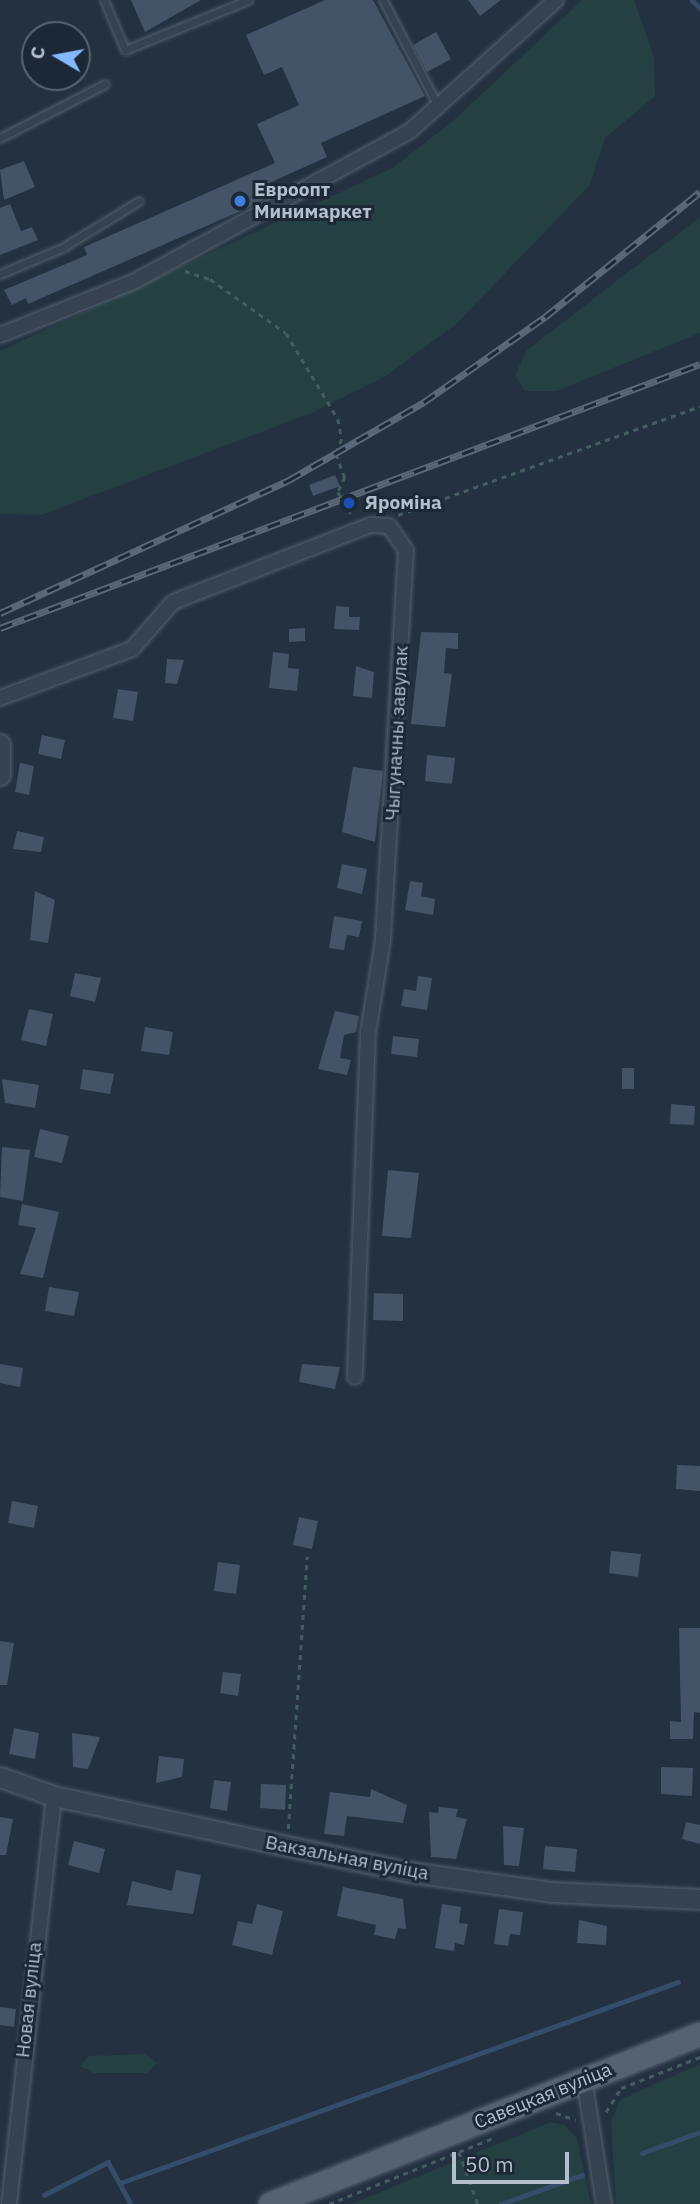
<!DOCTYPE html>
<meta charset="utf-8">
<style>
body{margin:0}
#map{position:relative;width:700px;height:2204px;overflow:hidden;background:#233141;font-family:"IBM Plex Sans",sans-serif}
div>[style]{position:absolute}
.green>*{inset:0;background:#254042}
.stream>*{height:4.5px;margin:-2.25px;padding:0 2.25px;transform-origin:2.25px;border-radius:2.25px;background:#354d6a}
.building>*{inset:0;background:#445366}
.path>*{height:2.5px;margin-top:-1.25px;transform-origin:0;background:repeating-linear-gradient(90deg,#435d5f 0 5px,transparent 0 10px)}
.roads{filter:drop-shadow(0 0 2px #55616f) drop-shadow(0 0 2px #55616f)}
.service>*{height:7px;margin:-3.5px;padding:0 3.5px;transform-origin:3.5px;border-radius:3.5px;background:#374351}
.minor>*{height:14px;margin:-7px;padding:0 7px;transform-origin:7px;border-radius:7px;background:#374351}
.tertiary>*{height:19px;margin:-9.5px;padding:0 9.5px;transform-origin:9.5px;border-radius:9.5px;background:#374351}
.primary>*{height:23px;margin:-11.5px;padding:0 11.5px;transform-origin:11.5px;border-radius:11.5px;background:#556271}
.rail>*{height:7px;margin-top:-3.5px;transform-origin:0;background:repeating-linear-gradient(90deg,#1c2836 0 13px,#596778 0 26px);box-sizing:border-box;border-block:2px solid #596778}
.dots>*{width:19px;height:19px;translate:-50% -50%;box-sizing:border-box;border:4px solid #1c2836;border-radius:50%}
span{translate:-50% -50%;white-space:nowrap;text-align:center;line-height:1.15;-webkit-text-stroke:6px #1c2836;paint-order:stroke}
.poi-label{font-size:19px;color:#b4becc;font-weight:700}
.left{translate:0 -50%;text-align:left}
.street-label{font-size:19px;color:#b4becc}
.north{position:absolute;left:21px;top:21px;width:70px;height:70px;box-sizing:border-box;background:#1c2836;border:2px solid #596472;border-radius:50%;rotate:280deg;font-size:19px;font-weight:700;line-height:28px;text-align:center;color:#b4becc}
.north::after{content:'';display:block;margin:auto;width:24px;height:32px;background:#85b9ff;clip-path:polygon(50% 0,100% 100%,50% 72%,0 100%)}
.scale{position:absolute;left:452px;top:2152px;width:117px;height:32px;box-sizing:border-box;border:4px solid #b4becc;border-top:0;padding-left:9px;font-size:21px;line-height:24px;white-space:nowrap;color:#b4becc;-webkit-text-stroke:5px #1c2836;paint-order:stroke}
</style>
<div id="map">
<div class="green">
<div style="clip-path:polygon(582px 0,634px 0,654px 57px,655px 96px,605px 138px,590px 185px,456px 324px,386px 376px,309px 414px,41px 515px,0 514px,0 351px,392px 168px,452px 122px)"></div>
<div style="clip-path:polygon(700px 217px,700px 333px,556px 391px,525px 391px,515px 375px,527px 350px)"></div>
<div style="clip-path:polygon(145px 2054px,157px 2063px,147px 2073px,93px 2073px,80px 2066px,88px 2056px)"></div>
<div style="clip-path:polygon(700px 2064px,700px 2204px,616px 2204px,611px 2120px,621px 2099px)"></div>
<div style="clip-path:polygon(551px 2122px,565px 2125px,577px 2139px,591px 2204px,351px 2204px)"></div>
</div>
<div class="stream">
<div style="left:692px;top:0;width:11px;rotate:45deg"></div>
<div style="left:642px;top:2153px;width:62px;rotate:-19.9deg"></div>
<div style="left:120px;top:2183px;width:593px;rotate:-19.81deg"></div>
<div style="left:44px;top:2195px;width:72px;rotate:-27.3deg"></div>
<div style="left:108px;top:2162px;width:48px;rotate:61.3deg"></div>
<div style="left:501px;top:2204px;width:86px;rotate:-19.7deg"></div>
</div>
<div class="building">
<div style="clip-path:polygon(131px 0,201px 0,145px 32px)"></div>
<div style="clip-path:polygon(325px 0,373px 0,425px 96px,321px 143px,327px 157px,267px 184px,272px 195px,252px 206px,28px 304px,26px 298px,12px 305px,4px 290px,87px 255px,84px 247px,275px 163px,257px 124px,299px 105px,282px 67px,264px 75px,246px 35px)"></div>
<div style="clip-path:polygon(468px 0,501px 0,480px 16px)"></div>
<div style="clip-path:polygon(436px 32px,451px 59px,427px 72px,413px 45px)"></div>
<div style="clip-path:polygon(24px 161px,35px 187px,4px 200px,0 170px)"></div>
<div style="clip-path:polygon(10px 204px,21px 231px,32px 227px,38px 240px,0 255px,0 208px)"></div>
<div style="clip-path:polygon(335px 475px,340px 486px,313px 496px,309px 485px)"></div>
<div style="clip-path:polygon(336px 606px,349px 607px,349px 617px,360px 617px,359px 630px,334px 629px)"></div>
<div style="clip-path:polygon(305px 628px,305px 641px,289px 642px,289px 629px)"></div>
<div style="clip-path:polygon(421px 632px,458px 633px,458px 649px,446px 648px,444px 673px,452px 674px,445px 727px,411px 724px)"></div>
<div style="clip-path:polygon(273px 652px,289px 654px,288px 668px,299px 669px,297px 691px,269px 688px)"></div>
<div style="clip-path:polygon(167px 659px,184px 660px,177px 684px,165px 683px)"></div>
<div style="clip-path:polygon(356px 666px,374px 672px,372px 698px,353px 696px)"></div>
<div style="clip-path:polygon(118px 689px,138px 692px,133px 721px,113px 718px)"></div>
<div style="clip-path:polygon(42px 735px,65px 740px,61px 759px,38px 754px)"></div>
<div style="clip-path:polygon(427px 755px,455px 758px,452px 784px,425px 781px)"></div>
<div style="clip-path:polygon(20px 763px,34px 766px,29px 795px,15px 792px)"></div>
<div style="clip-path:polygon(353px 767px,383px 771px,375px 842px,342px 832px)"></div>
<div style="clip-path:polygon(17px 831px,44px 837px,41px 852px,13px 849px)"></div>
<div style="clip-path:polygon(342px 864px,367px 869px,362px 894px,337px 888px)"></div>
<div style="clip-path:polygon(410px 881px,423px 883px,421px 896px,435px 899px,433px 915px,405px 910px)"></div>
<div style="clip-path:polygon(35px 891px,55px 900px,48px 943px,30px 940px)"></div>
<div style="clip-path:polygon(334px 916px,362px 921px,359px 937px,347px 935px,344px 950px,329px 948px)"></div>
<div style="clip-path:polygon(75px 973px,101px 978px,95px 1002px,70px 996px)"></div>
<div style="clip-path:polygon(418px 976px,432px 978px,427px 1010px,401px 1006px,404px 989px,416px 991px)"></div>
<div style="clip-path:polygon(29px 1009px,53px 1014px,46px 1046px,21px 1040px)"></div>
<div style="clip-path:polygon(335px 1011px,359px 1016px,356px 1032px,344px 1035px,340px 1058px,351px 1060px,347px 1075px,318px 1069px)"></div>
<div style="clip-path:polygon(145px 1027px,173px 1032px,169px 1055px,141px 1051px)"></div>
<div style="clip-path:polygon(393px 1036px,419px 1039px,417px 1057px,391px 1054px)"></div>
<div style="clip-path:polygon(622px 1068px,634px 1068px,634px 1089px,622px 1089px)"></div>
<div style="clip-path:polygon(83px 1069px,114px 1074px,110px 1094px,80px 1089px)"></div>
<div style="clip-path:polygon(2px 1079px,39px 1085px,35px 1108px,5px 1103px)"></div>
<div style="clip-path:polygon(671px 1104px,695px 1106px,694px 1125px,670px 1124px)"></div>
<div style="clip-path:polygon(40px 1129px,69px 1136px,62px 1163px,34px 1157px)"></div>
<div style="clip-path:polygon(2px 1147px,30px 1150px,23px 1201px,0 1197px)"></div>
<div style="clip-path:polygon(388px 1170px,419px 1173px,411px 1238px,382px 1236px)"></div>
<div style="clip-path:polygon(22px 1204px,59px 1212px,43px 1278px,20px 1274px,36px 1228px,18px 1225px)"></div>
<div style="clip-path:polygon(49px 1287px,79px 1292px,74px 1316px,45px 1311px)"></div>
<div style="clip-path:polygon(374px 1293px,403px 1294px,403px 1321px,373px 1320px)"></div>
<div style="clip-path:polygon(0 1364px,23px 1368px,20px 1387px,0 1383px)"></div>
<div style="clip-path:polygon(302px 1364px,340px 1367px,335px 1389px,299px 1382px)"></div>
<div style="clip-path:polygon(677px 1465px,700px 1466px,700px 1491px,676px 1489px)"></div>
<div style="clip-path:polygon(12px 1501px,38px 1506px,34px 1528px,8px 1523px)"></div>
<div style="clip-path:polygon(299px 1517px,318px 1521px,312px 1549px,293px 1545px)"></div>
<div style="clip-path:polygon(611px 1551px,641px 1554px,638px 1577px,609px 1573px)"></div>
<div style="clip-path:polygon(218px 1562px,240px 1565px,236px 1594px,214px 1591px)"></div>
<div style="clip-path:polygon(679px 1628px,700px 1628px,700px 1713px,694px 1712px,693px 1739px,670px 1739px,670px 1721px,681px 1722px)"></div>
<div style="clip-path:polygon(0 1641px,14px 1643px,7px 1685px,0 1685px)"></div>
<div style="clip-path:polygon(223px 1672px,241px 1674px,238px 1696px,220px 1693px)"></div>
<div style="clip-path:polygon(14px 1728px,39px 1733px,35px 1759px,9px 1754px)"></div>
<div style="clip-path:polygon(72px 1733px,100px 1737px,88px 1769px,73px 1767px)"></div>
<div style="clip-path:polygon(159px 1756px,184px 1759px,182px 1777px,156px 1783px)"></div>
<div style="clip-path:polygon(661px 1767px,693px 1768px,692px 1796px,661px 1794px)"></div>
<div style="clip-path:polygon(214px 1780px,231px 1782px,227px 1811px,210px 1808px)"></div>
<div style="clip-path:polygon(261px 1784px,286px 1785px,285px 1810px,260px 1808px)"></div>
<div style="clip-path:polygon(371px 1789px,407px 1805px,403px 1823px,347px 1816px,344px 1836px,324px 1834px,330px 1792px,370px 1797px)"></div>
<div style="clip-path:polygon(439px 1807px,458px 1809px,456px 1817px,467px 1819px,456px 1859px,431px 1857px,429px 1812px,438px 1813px)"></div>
<div style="clip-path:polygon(0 1817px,13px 1819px,6px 1855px,0 1855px)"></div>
<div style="clip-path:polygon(686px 1822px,700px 1825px,700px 1844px,682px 1839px)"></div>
<div style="clip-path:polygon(503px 1826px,524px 1828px,519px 1866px,504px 1865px)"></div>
<div style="clip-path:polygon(74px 1841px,105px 1849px,99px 1873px,68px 1865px)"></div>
<div style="clip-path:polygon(545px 1846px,577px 1849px,575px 1872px,543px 1869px)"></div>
<div style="clip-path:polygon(176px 1870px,201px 1875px,193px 1914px,127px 1905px,132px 1881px,172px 1891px)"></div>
<div style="clip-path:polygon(343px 1887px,403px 1899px,406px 1929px,398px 1928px,395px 1939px,374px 1935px,376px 1925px,337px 1916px)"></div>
<div style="clip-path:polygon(257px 1904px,283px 1911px,272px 1955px,232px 1945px,238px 1921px,252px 1924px)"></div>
<div style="clip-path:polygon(442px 1904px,461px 1907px,459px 1923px,468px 1924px,464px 1945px,455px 1943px,454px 1951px,435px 1948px)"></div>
<div style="clip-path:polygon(499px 1909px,523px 1912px,520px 1935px,510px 1934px,508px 1946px,494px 1944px)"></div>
<div style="clip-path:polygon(579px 1920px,607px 1926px,606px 1945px,577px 1943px)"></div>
<div style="clip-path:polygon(0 2007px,16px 2009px,14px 2027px,0 2025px)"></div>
</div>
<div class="path">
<div style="left:185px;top:271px;width:26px;rotate:18deg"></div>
<div style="left:210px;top:279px;width:93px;rotate:35.4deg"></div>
<div style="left:286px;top:333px;width:100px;rotate:58.8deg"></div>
<div style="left:338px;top:419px;width:20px;rotate:79deg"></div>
<div style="left:342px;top:439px;width:16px;rotate:112deg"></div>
<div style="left:336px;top:454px;width:25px;rotate:69deg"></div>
<div style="left:345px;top:477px;width:17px;rotate:115deg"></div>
<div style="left:338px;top:492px;width:29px;rotate:59deg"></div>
<div style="left:398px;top:515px;width:321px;rotate:-19.8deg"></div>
<div style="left:288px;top:1829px;width:273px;rotate:-86deg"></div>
<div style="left:606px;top:2112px;width:28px;rotate:-58deg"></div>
<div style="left:621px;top:2088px;width:85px;rotate:-21.4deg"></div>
<div style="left:556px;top:2113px;width:21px;rotate:19deg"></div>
<div style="left:459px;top:2152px;width:55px;rotate:69.9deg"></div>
<div style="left:329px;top:2204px;width:175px;rotate:-21.9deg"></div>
</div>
<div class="roads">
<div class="service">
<div style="left:104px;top:0;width:54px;rotate:67.2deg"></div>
<div style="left:125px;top:50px;width:133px;rotate:-22.1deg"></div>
<div style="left:383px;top:0;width:119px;rotate:62.6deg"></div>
<div style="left:0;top:138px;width:118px;rotate:-27.2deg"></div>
<div style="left:0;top:274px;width:67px;rotate:-22.8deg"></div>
<div style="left:62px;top:248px;width:90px;rotate:-31.4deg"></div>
</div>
<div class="minor">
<div style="left:0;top:335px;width:145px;rotate:-21.8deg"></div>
<div style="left:135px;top:281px;width:313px;rotate:-28.6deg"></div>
<div style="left:410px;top:131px;width:196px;rotate:-41.9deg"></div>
<div style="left:0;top:698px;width:141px;rotate:-20.4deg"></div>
<div style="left:132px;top:649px;width:62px;rotate:-48.9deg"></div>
<div style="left:173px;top:602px;width:212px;rotate:-21.3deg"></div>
<div style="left:371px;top:525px;width:18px;rotate:3deg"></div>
<div style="left:389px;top:526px;width:29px;rotate:55deg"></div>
<div style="left:406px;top:550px;width:391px;rotate:93.4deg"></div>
<div style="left:383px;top:940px;width:94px;rotate:99.2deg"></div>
<div style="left:368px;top:1033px;width:344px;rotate:92.2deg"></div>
<div style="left:584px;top:2079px;width:127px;rotate:80.9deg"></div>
<div style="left:9px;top:2204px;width:410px;rotate:-83.7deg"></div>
</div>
<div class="tertiary">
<div style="left:0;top:744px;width:31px;rotate:90deg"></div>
<div style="left:0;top:1777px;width:57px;rotate:19.4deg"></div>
<div style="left:54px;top:1796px;width:364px;rotate:12.1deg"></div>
<div style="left:410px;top:1872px;width:143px;rotate:8deg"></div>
<div style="left:552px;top:1892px;width:148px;rotate:2.7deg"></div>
</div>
<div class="primary">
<div style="left:270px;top:2204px;width:462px;rotate:-21.6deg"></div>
</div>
</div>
<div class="rail">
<div style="left:0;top:613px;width:318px;rotate:-24.7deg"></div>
<div style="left:289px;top:480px;width:156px;rotate:-30deg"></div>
<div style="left:424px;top:402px;width:148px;rotate:-35.1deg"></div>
<div style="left:545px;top:317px;width:199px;rotate:-38.9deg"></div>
<div style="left:0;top:628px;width:748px;rotate:-20.66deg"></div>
</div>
<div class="dots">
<div style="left:240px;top:201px;background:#3f7fe0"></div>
<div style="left:349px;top:503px;background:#1a4fb4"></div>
</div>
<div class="poi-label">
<span class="left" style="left:254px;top:201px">Евроопт<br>Минимаркет</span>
<span class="left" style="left:365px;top:503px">Яроміна</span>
</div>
<div class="street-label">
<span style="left:397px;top:733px;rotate:-87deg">Чыгуначны завулак</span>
<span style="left:347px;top:1858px;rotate:11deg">Вакзальная вуліца</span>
<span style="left:29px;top:2000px;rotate:-84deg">Новая вуліца</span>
<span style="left:543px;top:2096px;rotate:-22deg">Савецкая вуліца</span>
</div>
<div class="north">С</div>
<div class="scale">50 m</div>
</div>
